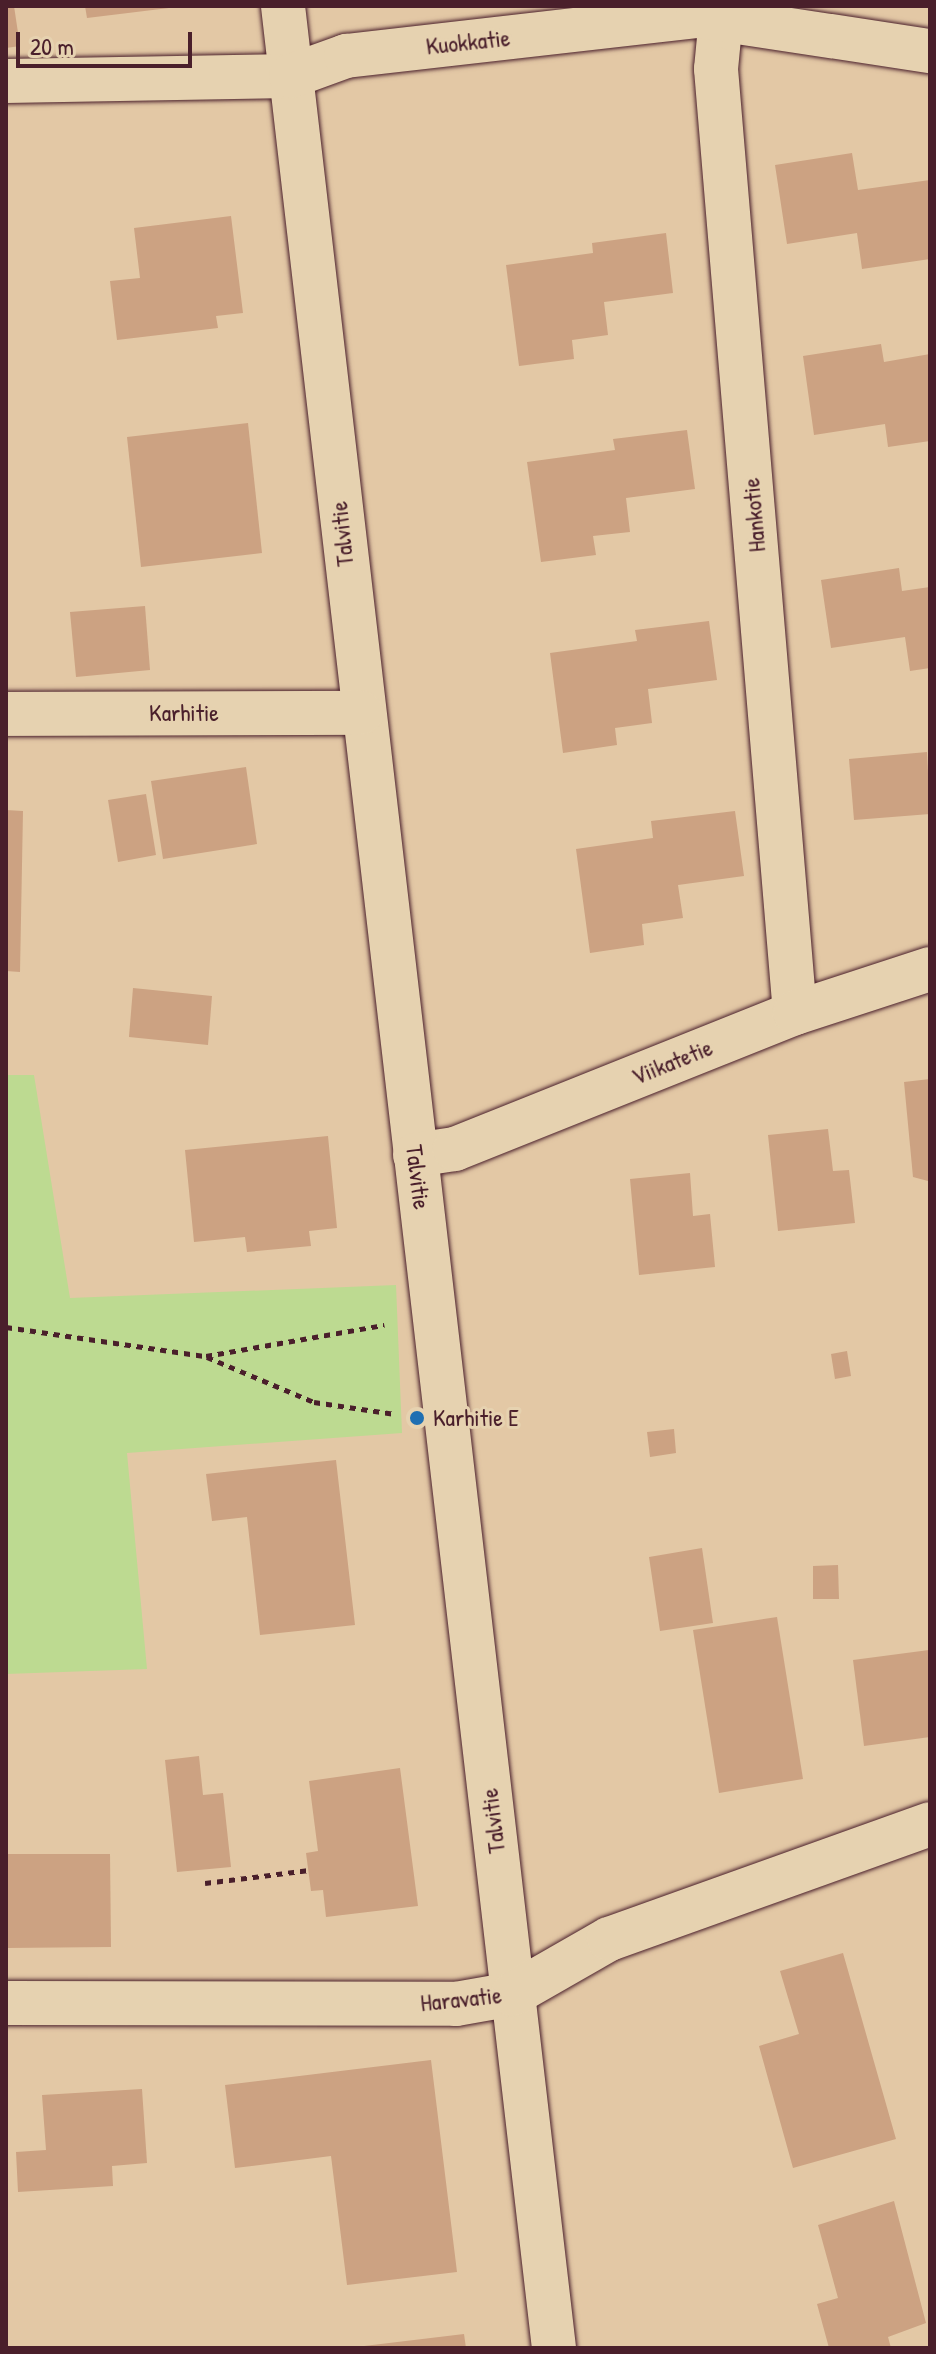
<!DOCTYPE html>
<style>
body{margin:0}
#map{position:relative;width:936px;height:2354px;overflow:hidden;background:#e3c8a5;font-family:"Patrick Hand",sans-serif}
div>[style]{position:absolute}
.green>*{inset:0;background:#bdda91}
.building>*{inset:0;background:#cca282}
.path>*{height:5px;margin-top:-2.5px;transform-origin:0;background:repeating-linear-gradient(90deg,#4a1f2b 0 6px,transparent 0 12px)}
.roads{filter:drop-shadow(0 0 2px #4a1f2b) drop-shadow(0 0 2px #4a1f2b)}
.minor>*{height:44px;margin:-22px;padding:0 22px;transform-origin:22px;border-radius:22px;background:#e6d2b0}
.dots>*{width:22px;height:22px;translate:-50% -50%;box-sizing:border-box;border:4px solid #e6d2b0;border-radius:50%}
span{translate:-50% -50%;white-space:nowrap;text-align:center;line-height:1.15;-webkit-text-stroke:6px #e6d2b0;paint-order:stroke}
.street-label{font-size:24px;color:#4a1f2b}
.poi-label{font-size:24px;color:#4a1f2b}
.left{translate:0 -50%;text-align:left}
.frame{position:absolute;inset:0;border:8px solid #4a1f2b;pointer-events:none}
.scale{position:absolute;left:16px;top:32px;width:176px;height:36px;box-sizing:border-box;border:4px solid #4a1f2b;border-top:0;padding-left:10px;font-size:24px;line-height:28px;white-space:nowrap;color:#4a1f2b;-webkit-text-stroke:6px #e6d2b0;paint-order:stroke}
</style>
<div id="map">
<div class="green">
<div style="clip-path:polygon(6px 1075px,34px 1075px,70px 1298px,396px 1285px,402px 1433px,127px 1453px,147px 1669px,6px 1674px)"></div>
</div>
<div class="building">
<div style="clip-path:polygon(6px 6px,14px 6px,20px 46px,6px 48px)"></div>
<div style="clip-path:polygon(85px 6px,169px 6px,169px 8px,87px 18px)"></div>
<div style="clip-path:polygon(852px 153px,858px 190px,930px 180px,930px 259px,862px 269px,857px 233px,787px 244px,775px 165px)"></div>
<div style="clip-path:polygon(231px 216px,243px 313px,216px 316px,218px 328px,117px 340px,110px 281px,140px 278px,134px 228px)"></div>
<div style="clip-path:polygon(666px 233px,673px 293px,604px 302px,608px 335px,572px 340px,574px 359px,519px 366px,506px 265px,593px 253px,592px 243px)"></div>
<div style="clip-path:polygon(881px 344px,884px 362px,930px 354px,930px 441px,888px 447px,885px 424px,814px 435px,803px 356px)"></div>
<div style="clip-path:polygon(248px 423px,262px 553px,141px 567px,127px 437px)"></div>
<div style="clip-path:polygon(687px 430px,695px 489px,626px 498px,630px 532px,593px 536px,596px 555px,541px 562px,527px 462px,615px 450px,613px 439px)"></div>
<div style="clip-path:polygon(899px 568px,902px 591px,930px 587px,930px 668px,910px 671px,905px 637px,831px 648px,821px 580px)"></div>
<div style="clip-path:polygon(145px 606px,150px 670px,76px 677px,70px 612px)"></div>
<div style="clip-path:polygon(709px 621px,717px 680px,648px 689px,652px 723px,615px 728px,617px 745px,563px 753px,550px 653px,637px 641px,635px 630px)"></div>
<div style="clip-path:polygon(927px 752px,930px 814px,854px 820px,849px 759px)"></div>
<div style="clip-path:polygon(246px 767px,257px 844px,163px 859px,151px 781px)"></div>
<div style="clip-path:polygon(146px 794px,156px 855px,118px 862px,108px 800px)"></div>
<div style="clip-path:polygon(6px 810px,23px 811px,20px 972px,6px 971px)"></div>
<div style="clip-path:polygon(735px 811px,744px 876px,678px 885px,683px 918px,642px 924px,644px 945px,590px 953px,576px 849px,653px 838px,651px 821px)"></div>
<div style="clip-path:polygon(133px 988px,212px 996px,208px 1045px,129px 1037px)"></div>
<div style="clip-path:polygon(930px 1079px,930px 1181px,928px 1181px,913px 1177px,904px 1082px)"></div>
<div style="clip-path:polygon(828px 1129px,833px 1171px,849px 1170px,855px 1223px,778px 1231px,768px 1135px)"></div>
<div style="clip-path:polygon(328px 1136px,337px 1228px,309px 1231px,311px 1246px,247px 1252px,245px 1237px,194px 1242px,185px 1150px)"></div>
<div style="clip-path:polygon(690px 1173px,693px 1216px,710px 1214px,715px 1267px,639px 1275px,630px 1179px)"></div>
<div style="clip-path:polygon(847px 1351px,851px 1376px,835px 1379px,831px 1354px)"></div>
<div style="clip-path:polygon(674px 1429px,676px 1453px,650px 1457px,647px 1432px)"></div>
<div style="clip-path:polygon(336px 1460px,355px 1625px,260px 1635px,247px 1517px,212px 1521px,206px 1474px)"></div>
<div style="clip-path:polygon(702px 1548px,713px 1623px,660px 1631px,649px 1557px)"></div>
<div style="clip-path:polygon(838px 1565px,839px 1599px,813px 1599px,813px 1566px)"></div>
<div style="clip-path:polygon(777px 1617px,803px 1779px,719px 1793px,693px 1630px)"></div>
<div style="clip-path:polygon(929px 1650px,930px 1737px,864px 1746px,853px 1660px)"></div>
<div style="clip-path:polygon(199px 1756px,203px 1795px,223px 1793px,231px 1867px,177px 1872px,165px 1760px)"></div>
<div style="clip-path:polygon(400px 1768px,418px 1906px,326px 1917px,323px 1890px,311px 1891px,306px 1853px,318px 1851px,309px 1781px)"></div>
<div style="clip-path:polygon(6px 1854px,110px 1854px,111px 1947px,6px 1948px)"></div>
<div style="clip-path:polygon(843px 1953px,896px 2139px,793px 2168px,759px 2046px,799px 2034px,780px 1971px)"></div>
<div style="clip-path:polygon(431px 2060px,457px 2272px,347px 2285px,331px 2156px,235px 2168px,225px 2085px)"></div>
<div style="clip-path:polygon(142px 2089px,147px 2163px,112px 2166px,113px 2186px,18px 2192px,16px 2152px,46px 2150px,42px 2095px)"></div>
<div style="clip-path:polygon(894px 2201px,926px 2323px,888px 2337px,891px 2348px,829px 2348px,817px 2304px,838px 2298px,818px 2225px)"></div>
<div style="clip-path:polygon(464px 2334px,466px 2348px,364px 2348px,364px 2346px)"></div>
</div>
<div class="path">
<div style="left:6px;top:1327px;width:202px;rotate:8.3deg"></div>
<div style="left:206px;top:1356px;width:181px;rotate:-9.9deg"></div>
<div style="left:207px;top:1357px;width:116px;rotate:22.8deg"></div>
<div style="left:314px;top:1402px;width:82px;rotate:8.4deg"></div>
<div style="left:205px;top:1883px;width:105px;rotate:-7.1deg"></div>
</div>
<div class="roads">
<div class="minor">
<div style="left:283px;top:6px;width:2358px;rotate:83.4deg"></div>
<div style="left:721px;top:17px;width:52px;rotate:95.5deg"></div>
<div style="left:716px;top:69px;width:947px;rotate:85.22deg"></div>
<div style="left:6px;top:81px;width:285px;rotate:-1deg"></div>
<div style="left:291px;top:76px;width:59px;rotate:-20deg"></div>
<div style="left:346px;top:56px;width:354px;rotate:-6.5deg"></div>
<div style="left:698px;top:16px;width:235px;rotate:8.6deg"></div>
<div style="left:6px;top:714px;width:355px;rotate:-0.2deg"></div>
<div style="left:415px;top:1155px;width:40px;rotate:-8.5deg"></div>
<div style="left:455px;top:1149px;width:366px;rotate:-21.8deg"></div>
<div style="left:795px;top:1013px;width:142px;rotate:-18.1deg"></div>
<div style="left:6px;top:2003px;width:450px;rotate:0.1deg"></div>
<div style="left:456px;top:2004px;width:58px;rotate:-10deg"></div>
<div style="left:513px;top:1994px;width:111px;rotate:-29.8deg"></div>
<div style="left:609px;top:1939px;width:341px;rotate:-19.7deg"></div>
</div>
</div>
<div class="dots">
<div style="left:417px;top:1418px;background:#1f6fb2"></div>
</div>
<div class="street-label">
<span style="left:468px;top:42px;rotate:-6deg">Kuokkatie</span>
<span style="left:754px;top:515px;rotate:-95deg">Hankotie</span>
<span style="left:342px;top:534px;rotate:-96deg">Talvitie</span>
<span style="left:184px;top:713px">Karhitie</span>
<span style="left:672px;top:1062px;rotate:-22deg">Viikatetie</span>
<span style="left:418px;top:1177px;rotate:83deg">Talvitie</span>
<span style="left:493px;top:1821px;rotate:-97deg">Talvitie</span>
<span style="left:461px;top:1999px;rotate:-6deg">Haravatie</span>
</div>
<div class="poi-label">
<span class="left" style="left:433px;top:1418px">Karhitie E</span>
</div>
<div class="frame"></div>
<div class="scale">20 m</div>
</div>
